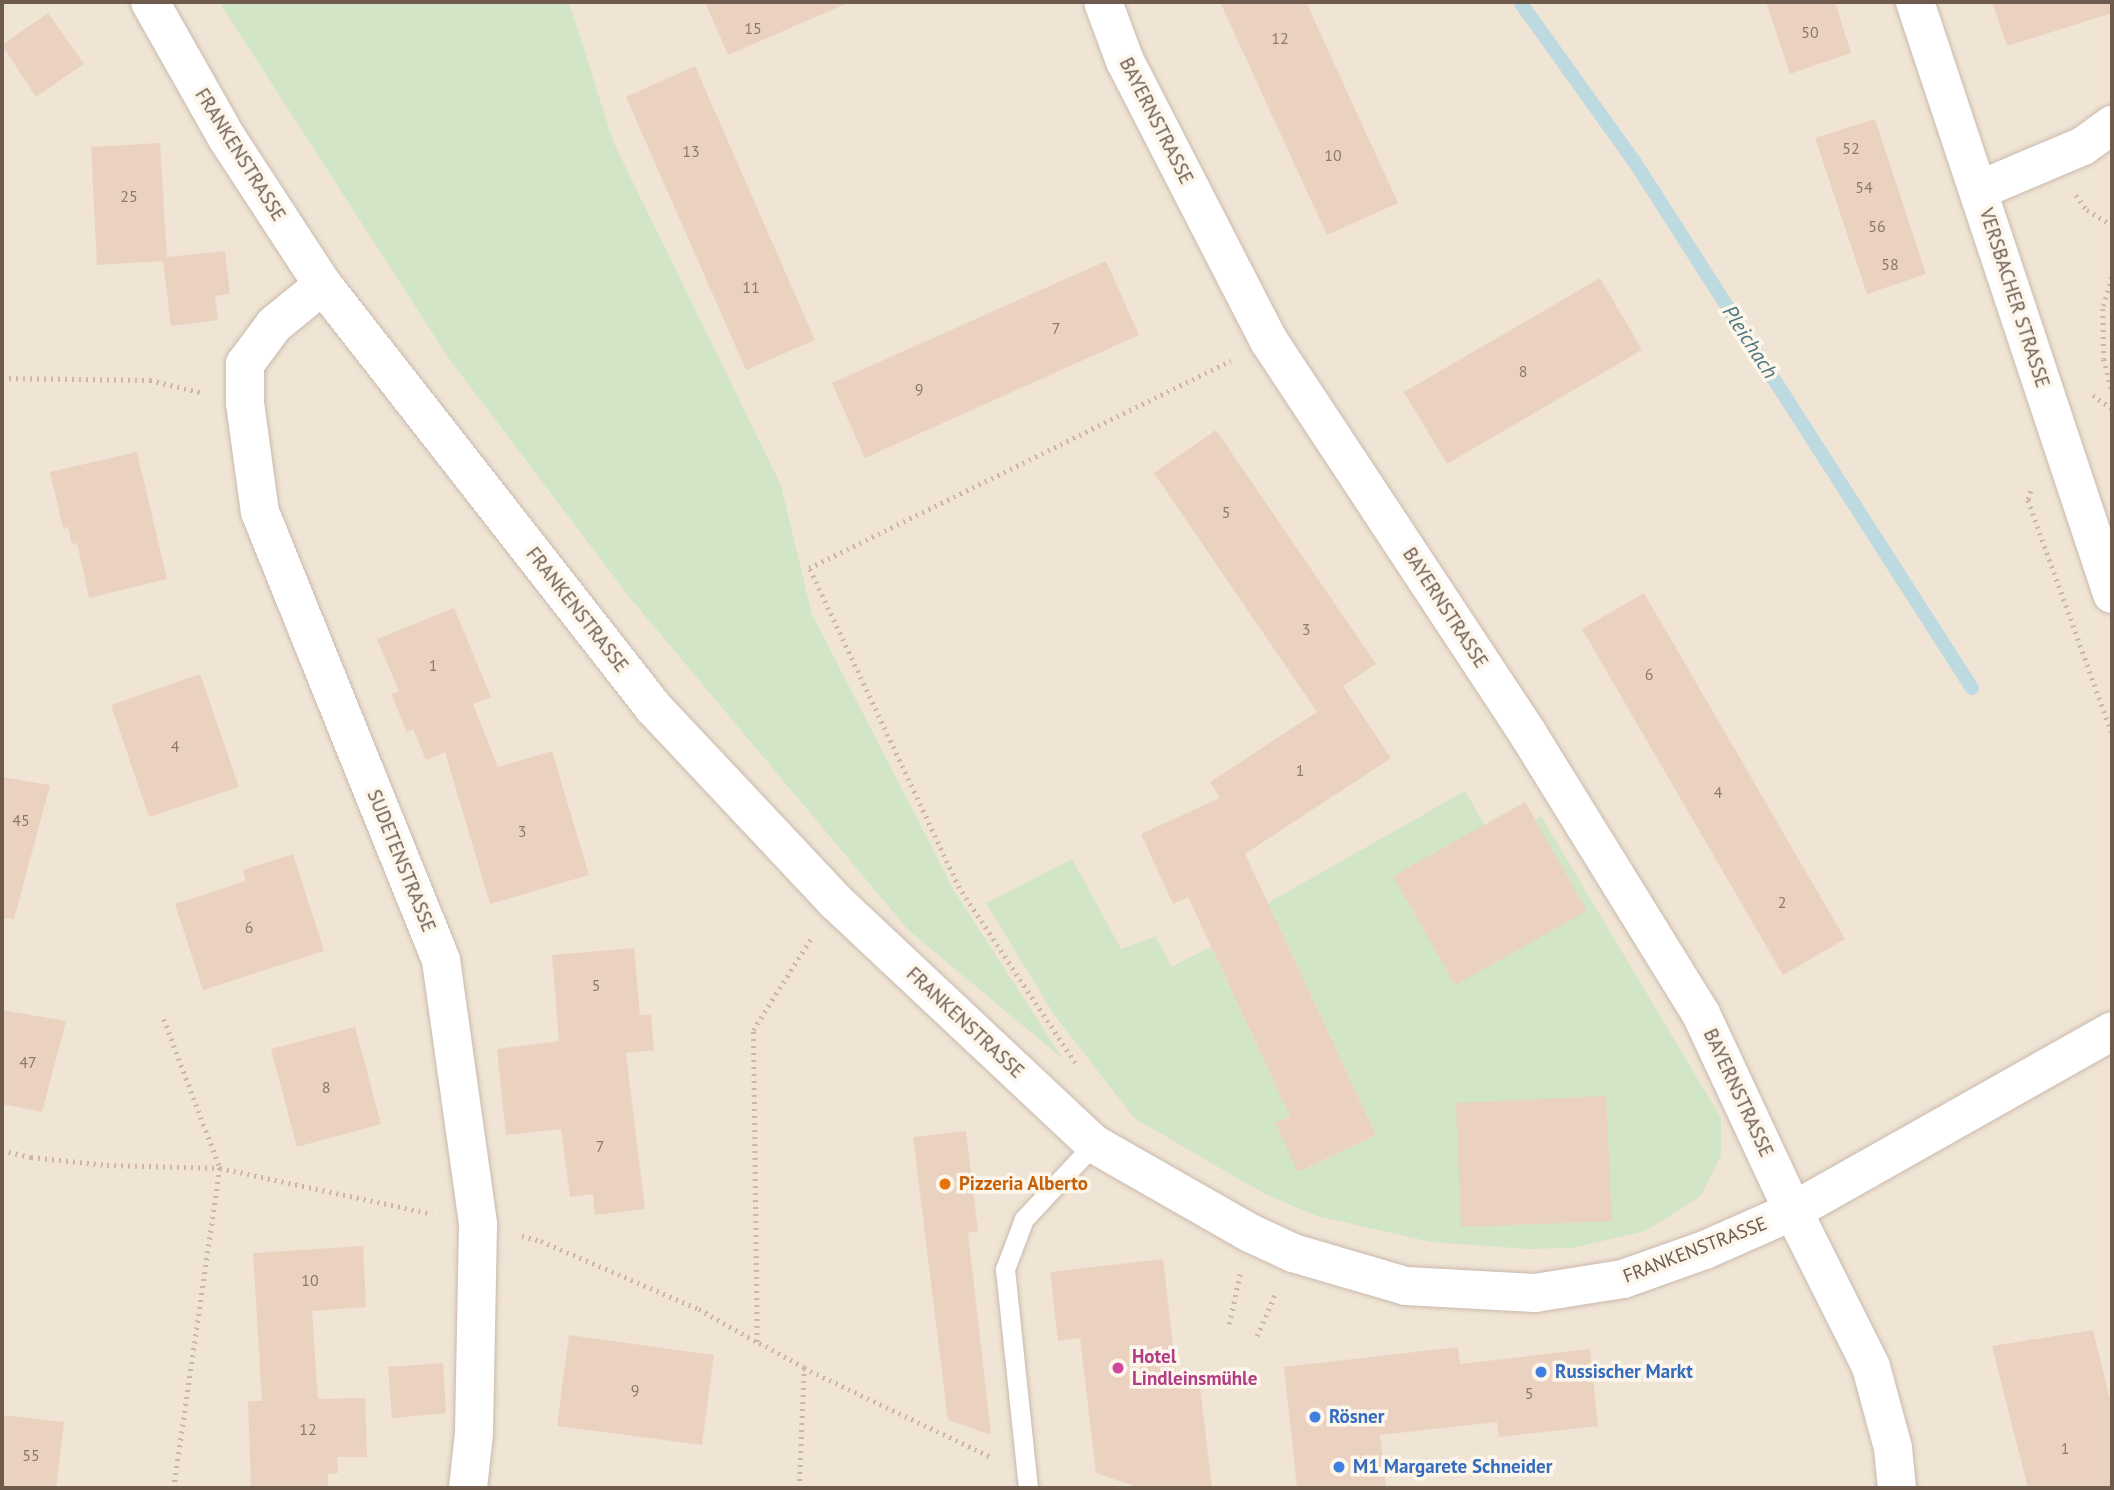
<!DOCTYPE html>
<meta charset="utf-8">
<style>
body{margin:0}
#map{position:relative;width:2114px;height:1490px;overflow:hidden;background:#f9f2e5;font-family:"PT Sans",sans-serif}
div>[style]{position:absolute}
.residential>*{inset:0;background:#f0e4d5}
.green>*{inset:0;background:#d2e5c6}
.stream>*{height:14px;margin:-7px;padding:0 7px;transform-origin:7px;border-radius:7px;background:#bcdae0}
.building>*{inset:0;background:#ebd2c0}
.path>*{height:4.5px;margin-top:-2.25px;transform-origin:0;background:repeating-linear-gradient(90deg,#cfb6a4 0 2px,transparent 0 7px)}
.roads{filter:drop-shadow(0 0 2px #c9baad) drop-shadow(0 0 2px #c9baad)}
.service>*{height:19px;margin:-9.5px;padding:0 9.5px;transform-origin:9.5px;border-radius:9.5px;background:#fff}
.minor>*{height:38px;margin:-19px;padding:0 19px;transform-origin:19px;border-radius:19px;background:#fff}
.tertiary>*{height:38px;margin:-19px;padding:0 19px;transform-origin:19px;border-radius:19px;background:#fff}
.secondary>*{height:38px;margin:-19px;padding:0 19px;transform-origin:19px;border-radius:19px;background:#fff}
.dots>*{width:19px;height:19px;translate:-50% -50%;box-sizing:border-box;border:4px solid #fcf6eb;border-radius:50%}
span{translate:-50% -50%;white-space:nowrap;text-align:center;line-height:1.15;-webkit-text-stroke:7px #fcf6eb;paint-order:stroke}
.number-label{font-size:16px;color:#8e786a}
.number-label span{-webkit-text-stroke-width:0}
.street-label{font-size:19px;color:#6f5a4e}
.food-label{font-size:19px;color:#c56008;font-weight:700}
.left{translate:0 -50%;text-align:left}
.hotel-label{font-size:19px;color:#b23c85;font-weight:700}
.shop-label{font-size:19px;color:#366cbe;font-weight:700}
.water-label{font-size:21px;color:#4b7580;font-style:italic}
.frame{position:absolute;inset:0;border:4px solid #6f5a4e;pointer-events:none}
</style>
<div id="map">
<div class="residential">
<div style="clip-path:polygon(2px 2px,219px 2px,449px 359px,630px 598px,908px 930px,1061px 1057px,955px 892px,812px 614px,781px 485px,614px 143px,569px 2px,2112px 2px,2112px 1488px,2px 1488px)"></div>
</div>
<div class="green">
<div style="clip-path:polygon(219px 2px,569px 2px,614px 143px,781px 485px,812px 614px,955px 892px,1063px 1059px,908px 930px,630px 598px,449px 359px)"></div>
<div style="clip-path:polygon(1465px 791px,1495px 843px,1541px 816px,1721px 1118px,1721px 1156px,1700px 1197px,1645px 1231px,1572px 1248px,1528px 1249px,1431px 1242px,1317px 1216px,1263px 1193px,1134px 1118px,1053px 1013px,986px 903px,1072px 859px,1121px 949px,1156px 936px,1171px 967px,1211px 947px,1290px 1116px,1275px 1123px,1299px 1172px,1376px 1135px,1268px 903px)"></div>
</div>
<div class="stream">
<div style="left:1520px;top:2px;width:196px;rotate:54.4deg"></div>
<div style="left:1634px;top:161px;width:626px;rotate:57.33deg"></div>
</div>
<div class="building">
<div style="clip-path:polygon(705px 2px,850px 2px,728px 55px)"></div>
<div style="clip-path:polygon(1220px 2px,1306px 2px,1398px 203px,1327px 235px)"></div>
<div style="clip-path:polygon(1766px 2px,1835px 2px,1851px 53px,1790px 74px)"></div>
<div style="clip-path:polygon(1992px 2px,2112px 2px,2112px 13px,2007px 46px)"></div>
<div style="clip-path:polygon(48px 13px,84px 64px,36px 97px,2px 45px)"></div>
<div style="clip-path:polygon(695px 66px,815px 340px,746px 370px,626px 97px)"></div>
<div style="clip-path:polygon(1875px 119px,1926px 274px,1867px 294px,1815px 138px)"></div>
<div style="clip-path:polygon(160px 143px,167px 257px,225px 251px,230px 294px,215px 296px,218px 320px,171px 326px,163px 261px,97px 265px,91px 147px)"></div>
<div style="clip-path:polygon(1106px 261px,1139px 335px,865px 458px,832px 383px)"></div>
<div style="clip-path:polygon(1600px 278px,1642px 350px,1447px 464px,1404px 392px)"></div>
<div style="clip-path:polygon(1216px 430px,1376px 664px,1343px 686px,1391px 758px,1245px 854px,1376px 1135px,1298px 1172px,1275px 1123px,1290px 1116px,1188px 897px,1173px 904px,1141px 834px,1220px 798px,1210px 782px,1317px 712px,1154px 473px)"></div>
<div style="clip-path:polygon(137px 452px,167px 579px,89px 598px,77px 543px,72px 544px,68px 527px,63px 528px,50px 472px)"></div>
<div style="clip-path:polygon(1644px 593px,1845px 939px,1783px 975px,1582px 629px)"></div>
<div style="clip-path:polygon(454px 608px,491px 697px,473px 704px,498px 767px,552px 751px,589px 875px,490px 904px,445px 752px,426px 760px,413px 729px,407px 732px,391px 694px,399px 691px,377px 639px)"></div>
<div style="clip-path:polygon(200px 674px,239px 787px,149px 817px,111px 705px)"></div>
<div style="clip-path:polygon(2px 777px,50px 785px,14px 919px,2px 918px)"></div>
<div style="clip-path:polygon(1525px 802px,1587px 911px,1455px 985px,1393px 876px)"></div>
<div style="clip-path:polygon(293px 854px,324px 951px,203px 990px,175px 904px,246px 881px,243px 870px)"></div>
<div style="clip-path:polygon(634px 948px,640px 1015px,651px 1015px,654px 1050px,626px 1053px,645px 1209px,595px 1215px,593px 1194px,570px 1197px,561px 1129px,506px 1135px,497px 1049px,559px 1041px,552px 955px)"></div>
<div style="clip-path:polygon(2px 1010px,66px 1021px,42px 1112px,2px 1104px)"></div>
<div style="clip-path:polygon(355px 1027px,381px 1124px,297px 1147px,271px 1049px)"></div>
<div style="clip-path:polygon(1606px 1096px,1612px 1221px,1461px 1227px,1456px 1103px)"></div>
<div style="clip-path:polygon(966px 1131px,978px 1231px,968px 1233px,991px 1435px,948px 1420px,913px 1137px)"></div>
<div style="clip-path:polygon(363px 1246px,366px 1307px,312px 1311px,318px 1399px,365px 1398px,367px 1457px,337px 1457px,338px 1473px,328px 1474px,328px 1488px,251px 1488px,248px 1401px,262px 1401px,253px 1253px)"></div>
<div style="clip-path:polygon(1163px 1259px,1177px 1381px,1199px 1378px,1212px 1488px,1140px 1488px,1096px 1473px,1080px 1338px,1058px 1341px,1050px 1272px)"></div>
<div style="clip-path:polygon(2093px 1330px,2112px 1408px,2112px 1488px,2028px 1488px,1992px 1346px)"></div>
<div style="clip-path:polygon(569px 1335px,714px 1355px,702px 1445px,557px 1426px)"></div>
<div style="clip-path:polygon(1458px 1347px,1460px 1364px,1590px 1349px,1598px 1426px,1499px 1437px,1497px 1422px,1380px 1435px,1386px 1488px,1297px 1488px,1284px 1367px)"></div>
<div style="clip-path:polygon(443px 1363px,446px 1413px,392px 1418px,388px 1367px)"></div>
<div style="clip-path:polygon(2px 1415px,64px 1422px,56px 1488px,2px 1488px)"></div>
</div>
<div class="path">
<div style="left:2076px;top:195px;width:19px;rotate:54deg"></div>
<div style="left:2087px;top:210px;width:29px;rotate:31deg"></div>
<div style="left:2112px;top:277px;width:33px;rotate:106deg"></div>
<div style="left:2103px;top:309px;width:50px;rotate:88.9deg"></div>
<div style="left:2104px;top:359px;width:32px;rotate:76deg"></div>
<div style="left:2px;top:378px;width:148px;rotate:0.8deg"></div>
<div style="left:150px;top:380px;width:55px;rotate:13.8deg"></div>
<div style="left:2093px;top:395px;width:24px;rotate:36deg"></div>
<div style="left:2031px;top:491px;width:9px;rotate:108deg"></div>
<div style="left:2028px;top:500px;width:248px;rotate:70.2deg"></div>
<div style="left:164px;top:1019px;width:159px;rotate:69.4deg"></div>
<div style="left:220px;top:1168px;width:323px;rotate:98.2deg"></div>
<div style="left:1075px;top:1063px;width:210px;rotate:-123.5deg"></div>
<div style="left:959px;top:888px;width:353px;rotate:-115.1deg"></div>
<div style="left:809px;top:568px;width:470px;rotate:-26.2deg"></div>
<div style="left:2px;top:1150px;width:30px;rotate:14deg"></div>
<div style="left:31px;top:1157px;width:76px;rotate:6deg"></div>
<div style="left:107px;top:1165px;width:113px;rotate:1.5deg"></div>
<div style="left:220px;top:1168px;width:217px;rotate:12.2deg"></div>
<div style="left:522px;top:1236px;width:20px;rotate:15deg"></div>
<div style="left:541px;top:1241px;width:172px;rotate:23.3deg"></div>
<div style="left:699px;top:1309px;width:67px;rotate:29.6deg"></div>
<div style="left:1229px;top:1324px;width:51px;rotate:-77.6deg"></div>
<div style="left:1257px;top:1336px;width:48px;rotate:-66.6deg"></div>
<div style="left:804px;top:1368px;width:205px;rotate:25.4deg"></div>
<div style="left:799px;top:1488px;width:120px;rotate:-87.6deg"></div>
<div style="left:804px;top:1368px;width:54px;rotate:-151deg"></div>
<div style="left:757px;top:1342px;width:312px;rotate:-90.7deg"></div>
<div style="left:753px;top:1030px;width:110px;rotate:-57.6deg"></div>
</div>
<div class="roads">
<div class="service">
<div style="left:1028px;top:1488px;width:220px;rotate:-96deg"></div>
<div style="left:1005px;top:1269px;width:53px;rotate:-69.2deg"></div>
<div style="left:1024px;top:1219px;width:103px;rotate:-47deg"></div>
</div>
<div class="minor">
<div style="left:1103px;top:2px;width:63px;rotate:69.6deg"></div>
<div style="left:1125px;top:61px;width:315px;rotate:62.8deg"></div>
<div style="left:1269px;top:341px;width:471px;rotate:56.6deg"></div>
<div style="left:1528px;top:734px;width:329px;rotate:58.3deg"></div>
<div style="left:1701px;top:1014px;width:217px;rotate:65deg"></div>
<div style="left:1793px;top:1211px;width:174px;rotate:63.4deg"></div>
<div style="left:1871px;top:1367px;width:84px;rotate:74.8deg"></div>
<div style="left:1893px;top:1448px;width:40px;rotate:84.3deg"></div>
<div style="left:1979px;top:190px;width:113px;rotate:-22.9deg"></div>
<div style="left:2083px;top:146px;width:36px;rotate:-36deg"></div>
<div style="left:323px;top:285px;width:63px;rotate:140.8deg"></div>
<div style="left:274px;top:325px;width:49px;rotate:126.6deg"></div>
<div style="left:245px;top:364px;width:39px;rotate:90deg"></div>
<div style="left:245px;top:403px;width:110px;rotate:82.2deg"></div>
<div style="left:260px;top:512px;width:483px;rotate:68deg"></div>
<div style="left:441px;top:960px;width:267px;rotate:82deg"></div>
<div style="left:478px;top:1224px;width:209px;rotate:91.1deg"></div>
<div style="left:474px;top:1433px;width:55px;rotate:96.2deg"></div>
</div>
<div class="tertiary">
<div style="left:150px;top:2px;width:156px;rotate:60.5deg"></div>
<div style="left:227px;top:138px;width:176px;rotate:56.9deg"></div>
<div style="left:323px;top:285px;width:536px;rotate:51.97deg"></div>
<div style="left:653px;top:707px;width:266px;rotate:46.8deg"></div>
<div style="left:835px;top:901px;width:355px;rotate:43.2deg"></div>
<div style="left:1094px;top:1144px;width:180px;rotate:29.7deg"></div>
<div style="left:1250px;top:1233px;width:47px;rotate:24.9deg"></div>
<div style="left:1293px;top:1253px;width:118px;rotate:16.3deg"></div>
<div style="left:1406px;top:1286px;width:129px;rotate:3.1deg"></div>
<div style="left:1535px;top:1293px;width:89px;rotate:-9deg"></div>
<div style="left:1623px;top:1279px;width:87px;rotate:-19.5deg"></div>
<div style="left:1705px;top:1250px;width:96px;rotate:-23.9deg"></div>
<div style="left:1793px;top:1211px;width:366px;rotate:-29.4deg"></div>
</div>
<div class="secondary">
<div style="left:1915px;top:2px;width:624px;rotate:71.59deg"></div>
</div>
</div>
<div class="dots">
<div style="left:945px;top:1184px;background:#e8710a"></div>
<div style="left:1118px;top:1368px;background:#d1479c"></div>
<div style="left:1541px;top:1372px;background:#3f7fe0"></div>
<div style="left:1315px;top:1417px;background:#3f7fe0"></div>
<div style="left:1339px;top:1467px;background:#3f7fe0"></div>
</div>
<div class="number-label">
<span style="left:753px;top:28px">15</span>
<span style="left:1810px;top:32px">50</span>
<span style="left:1280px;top:38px">12</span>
<span style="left:1851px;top:148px">52</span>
<span style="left:691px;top:151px">13</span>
<span style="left:1333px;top:155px">10</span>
<span style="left:1864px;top:187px">54</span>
<span style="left:129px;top:196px">25</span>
<span style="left:1877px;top:226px">56</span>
<span style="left:1890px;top:264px">58</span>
<span style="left:751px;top:287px">11</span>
<span style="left:1056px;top:328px">7</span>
<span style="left:1523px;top:371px">8</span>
<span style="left:919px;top:389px">9</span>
<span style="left:1226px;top:512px">5</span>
<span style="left:1306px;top:629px">3</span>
<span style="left:433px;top:665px">1</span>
<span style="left:1649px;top:674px">6</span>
<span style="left:175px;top:746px">4</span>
<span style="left:1300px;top:770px">1</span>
<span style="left:1718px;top:792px">4</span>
<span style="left:21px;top:820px">45</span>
<span style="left:522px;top:831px">3</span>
<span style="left:1782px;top:902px">2</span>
<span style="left:249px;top:927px">6</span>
<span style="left:596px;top:985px">5</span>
<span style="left:28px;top:1062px">47</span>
<span style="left:326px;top:1087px">8</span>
<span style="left:600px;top:1146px">7</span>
<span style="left:310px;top:1280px">10</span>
<span style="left:635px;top:1390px">9</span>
<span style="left:1529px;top:1393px">5</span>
<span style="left:308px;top:1429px">12</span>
<span style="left:2065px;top:1448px">1</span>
<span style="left:31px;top:1455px">55</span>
</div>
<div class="street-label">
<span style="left:1156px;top:121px;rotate:63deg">BAYERNSTRASSE</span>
<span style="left:240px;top:155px;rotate:58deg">FRANKENSTRASSE</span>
<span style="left:2014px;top:298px;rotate:72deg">VERSBACHER STRASSE</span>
<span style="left:1445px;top:608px;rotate:57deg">BAYERNSTRASSE</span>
<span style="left:577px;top:610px;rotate:52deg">FRANKENSTRASSE</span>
<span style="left:401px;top:861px;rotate:68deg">SUDETENSTRASSE</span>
<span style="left:965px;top:1023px;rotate:43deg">FRANKENSTRASSE</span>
<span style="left:1738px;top:1093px;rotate:65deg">BAYERNSTRASSE</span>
<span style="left:1695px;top:1250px;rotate:-21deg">FRANKENSTRASSE</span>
</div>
<div class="food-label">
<span class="left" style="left:959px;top:1184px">Pizzeria Alberto</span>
</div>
<div class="hotel-label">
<span class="left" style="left:1132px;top:1368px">Hotel<br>Lindleinsmühle</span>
</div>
<div class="shop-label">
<span class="left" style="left:1555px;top:1372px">Russischer Markt</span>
<span class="left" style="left:1329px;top:1417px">Rösner</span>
<span class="left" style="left:1353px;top:1467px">M1 Margarete Schneider</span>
</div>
<div class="water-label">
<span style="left:1750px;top:342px;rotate:57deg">Pleichach</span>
</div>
<div class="frame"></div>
</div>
